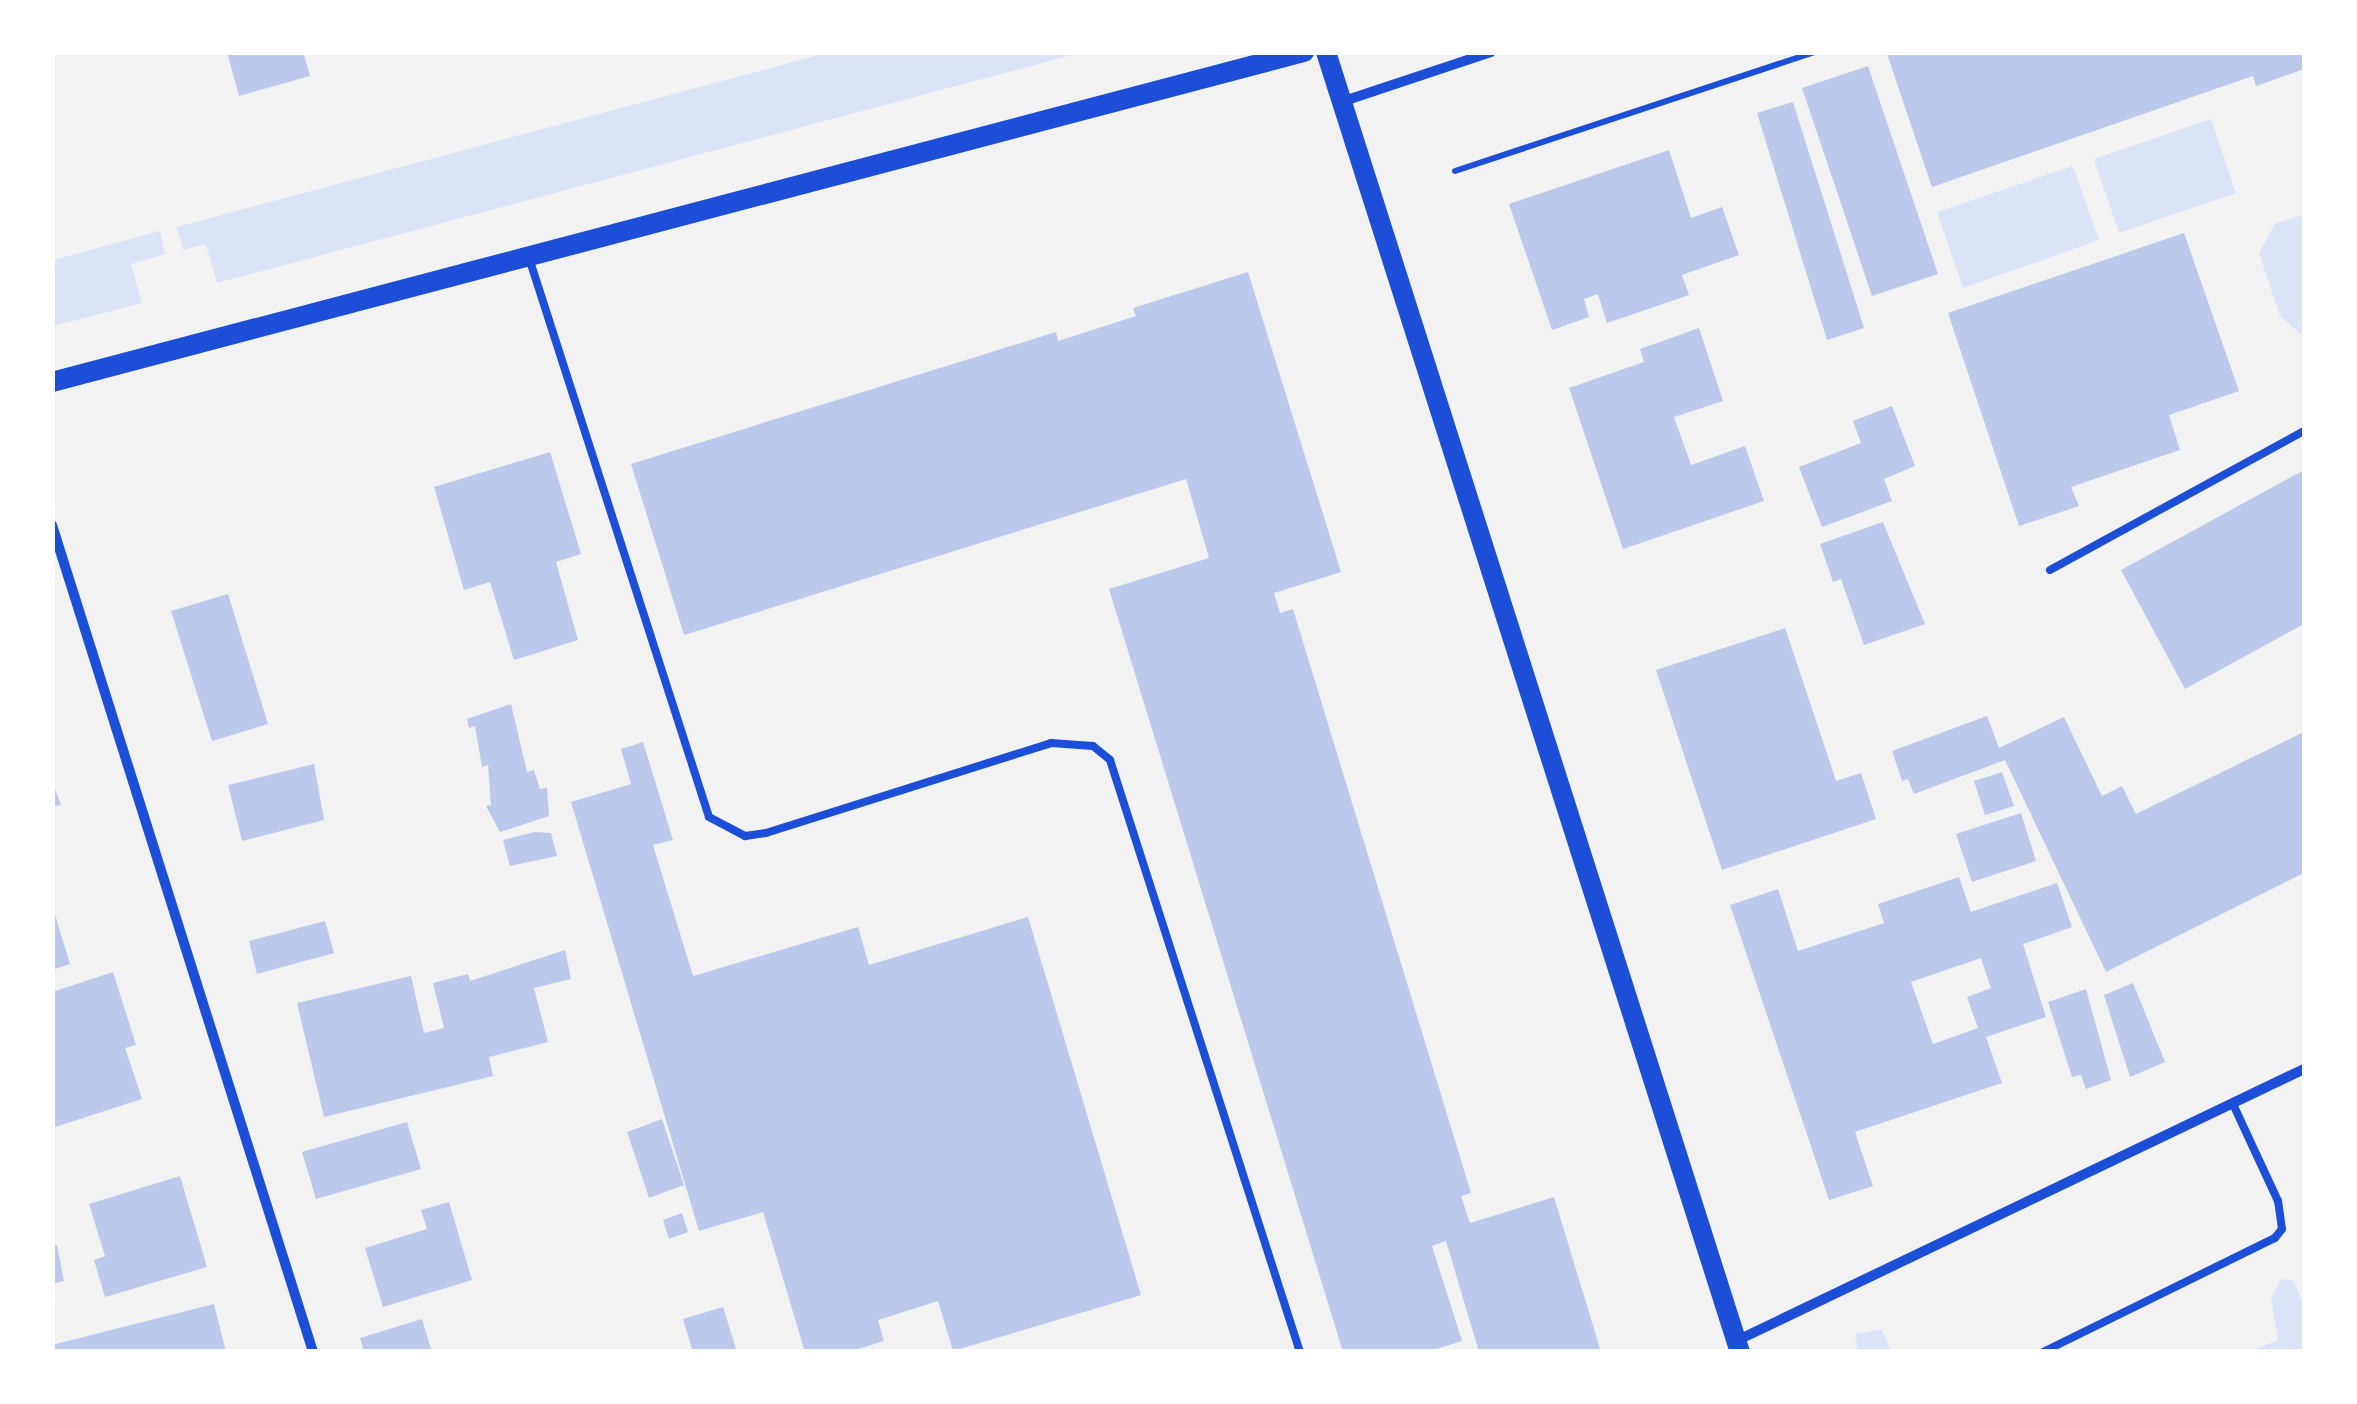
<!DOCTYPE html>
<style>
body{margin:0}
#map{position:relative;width:2357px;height:1404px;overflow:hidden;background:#f2f2f2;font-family:"Fira Sans Condensed",sans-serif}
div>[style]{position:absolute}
.green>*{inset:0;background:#dbe4f7}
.building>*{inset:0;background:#bdc9ec}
.path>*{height:6px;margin:-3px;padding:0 3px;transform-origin:3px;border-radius:3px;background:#1d4ed8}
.service>*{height:8px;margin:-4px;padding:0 4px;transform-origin:4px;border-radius:4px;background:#1d4ed8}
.minor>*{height:10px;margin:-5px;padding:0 5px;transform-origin:5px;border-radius:5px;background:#1d4ed8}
.secondary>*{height:20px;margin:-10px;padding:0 10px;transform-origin:10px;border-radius:10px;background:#1d4ed8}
span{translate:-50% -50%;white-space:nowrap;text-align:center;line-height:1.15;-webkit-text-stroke:9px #fff;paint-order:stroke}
.frame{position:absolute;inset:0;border:55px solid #fff;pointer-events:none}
</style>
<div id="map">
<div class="green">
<div style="clip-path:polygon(830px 52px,1080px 53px,217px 283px,206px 244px,183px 250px,177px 227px)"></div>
<div style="clip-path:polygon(2211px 119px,2236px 193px,2119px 233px,2094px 159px)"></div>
<div style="clip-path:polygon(2073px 166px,2099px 240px,1963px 288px,1937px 212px)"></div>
<div style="clip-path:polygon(2304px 214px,2304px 337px,2280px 316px,2259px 253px,2275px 224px)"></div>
<div style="clip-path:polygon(160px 231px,165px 254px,131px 264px,142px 303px,53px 326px,53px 260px)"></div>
<div style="clip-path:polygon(2281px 1279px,2294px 1281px,2304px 1307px,2304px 1351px,2250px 1351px,2278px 1340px,2271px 1298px)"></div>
<div style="clip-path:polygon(1882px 1329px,1891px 1351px,1858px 1351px,1855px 1334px)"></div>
</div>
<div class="building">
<div style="clip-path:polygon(227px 52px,303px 52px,310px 76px,239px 96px)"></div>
<div style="clip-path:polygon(1892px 52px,2304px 52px,2304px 69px,2256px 86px,2253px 76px,1932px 187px,1887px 54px)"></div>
<div style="clip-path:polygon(1868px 66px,1938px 274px,1872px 296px,1802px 88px)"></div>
<div style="clip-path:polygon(1793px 102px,1864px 328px,1827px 340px,1757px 113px)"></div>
<div style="clip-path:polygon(1669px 150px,1691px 218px,1722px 207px,1739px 255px,1682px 275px,1689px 295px,1607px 323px,1598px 294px,1584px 299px,1589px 317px,1552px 330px,1509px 204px)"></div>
<div style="clip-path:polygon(2184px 233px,2239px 391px,2169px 415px,2180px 450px,2071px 487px,2079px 506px,2019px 526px,1948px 313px)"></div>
<div style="clip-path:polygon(1248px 272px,1341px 572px,1274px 593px,1280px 613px,1293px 609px,1471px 1193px,1461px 1196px,1470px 1223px,1554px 1197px,1601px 1352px,1479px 1352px,1446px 1241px,1432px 1246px,1462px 1341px,1427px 1352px,1343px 1352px,1109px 589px,1209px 558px,1186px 479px,684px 635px,631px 464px,1056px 332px,1058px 341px,1136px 316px,1133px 308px)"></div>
<div style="clip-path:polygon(1699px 328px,1723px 401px,1674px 417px,1691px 465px,1745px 446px,1764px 501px,1623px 549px,1569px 388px,1644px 362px,1640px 349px)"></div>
<div style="clip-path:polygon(1892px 406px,1915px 466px,1884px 479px,1892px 501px,1822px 527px,1799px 467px,1861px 443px,1853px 421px)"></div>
<div style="clip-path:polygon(550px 452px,581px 554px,556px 562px,578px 640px,514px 660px,490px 582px,464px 590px,434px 487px)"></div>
<div style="clip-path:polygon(2304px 470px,2304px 624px,2185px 689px,2121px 570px)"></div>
<div style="clip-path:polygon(1883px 522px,1925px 624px,1864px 645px,1841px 579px,1833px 582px,1820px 544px)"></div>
<div style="clip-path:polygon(228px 594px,268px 724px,212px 741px,171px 611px)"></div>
<div style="clip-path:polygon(1785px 628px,1836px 781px,1861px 773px,1876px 819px,1722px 870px,1656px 670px)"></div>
<div style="clip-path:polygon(511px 704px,527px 772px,534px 770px,540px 789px,547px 788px,549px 816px,500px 832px,486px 806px,491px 805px,488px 765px,482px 767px,475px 726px,469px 728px,467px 719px)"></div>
<div style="clip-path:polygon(1987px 716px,1999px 748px,2064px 717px,2102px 796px,2122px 786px,2136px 814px,2304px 732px,2304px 873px,2106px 972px,2005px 760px,1914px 794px,1908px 779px,1902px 781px,1892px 751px)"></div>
<div style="clip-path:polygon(643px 742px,673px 840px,653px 845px,693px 976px,858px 927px,869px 965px,1028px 917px,1141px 1295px,953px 1351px,938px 1301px,878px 1320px,884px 1341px,849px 1352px,805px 1352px,763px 1212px,699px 1231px,571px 802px,631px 784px,621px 749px)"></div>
<div style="clip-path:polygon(314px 764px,324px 820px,242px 841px,228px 785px)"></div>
<div style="clip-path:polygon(2002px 772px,2014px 806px,1985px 815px,1974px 781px)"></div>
<div style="clip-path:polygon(52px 781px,61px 805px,52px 807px)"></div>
<div style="clip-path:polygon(2021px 813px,2036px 861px,1972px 882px,1956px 834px)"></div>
<div style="clip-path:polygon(534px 832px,551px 833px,557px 856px,510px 866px,503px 840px)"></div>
<div style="clip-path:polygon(evenodd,1959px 877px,1971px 912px,2057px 883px,2072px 927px,2023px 944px,2046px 1017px,1986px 1037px,2002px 1083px,1855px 1132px,1873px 1186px,1829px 1200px,1730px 905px,1778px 889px,1798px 951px,1884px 923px,1878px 904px,1959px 877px,1981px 958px,1991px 988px,1967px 997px,1978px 1028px,1933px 1044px,1911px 982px,1981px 958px)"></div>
<div style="clip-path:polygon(52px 905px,70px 964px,52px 970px)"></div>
<div style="clip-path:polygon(325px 921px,334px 953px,257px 974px,249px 941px)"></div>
<div style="clip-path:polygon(565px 950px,571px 979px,534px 988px,548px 1042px,489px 1057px,493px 1076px,324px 1117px,297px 1003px,411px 976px,424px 1033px,444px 1028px,433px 983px,468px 974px,470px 981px)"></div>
<div style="clip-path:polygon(113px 972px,136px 1045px,125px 1048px,142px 1099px,52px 1128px,52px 992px)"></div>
<div style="clip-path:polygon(2133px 983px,2165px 1062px,2130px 1077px,2104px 995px)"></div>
<div style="clip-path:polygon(2086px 989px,2111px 1080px,2086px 1089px,2081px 1075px,2072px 1077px,2048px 1002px)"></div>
<div style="clip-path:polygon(662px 1119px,684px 1185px,649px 1198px,627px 1132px)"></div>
<div style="clip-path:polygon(407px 1122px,421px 1169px,316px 1199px,302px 1152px)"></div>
<div style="clip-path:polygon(180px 1176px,207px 1267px,105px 1297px,94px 1260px,105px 1256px,89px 1204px)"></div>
<div style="clip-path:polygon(449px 1202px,472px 1280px,383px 1307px,365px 1248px,427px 1229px,421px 1210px)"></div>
<div style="clip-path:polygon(682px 1213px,688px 1232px,669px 1239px,663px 1220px)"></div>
<div style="clip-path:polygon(57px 1245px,64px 1281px,52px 1284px,52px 1246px)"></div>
<div style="clip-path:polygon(214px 1304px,226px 1352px,52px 1352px,52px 1345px)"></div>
<div style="clip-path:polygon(723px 1307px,737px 1352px,693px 1352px,683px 1319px)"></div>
<div style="clip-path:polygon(422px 1319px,432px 1352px,364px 1352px,360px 1338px)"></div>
</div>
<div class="path">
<div style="left:1455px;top:171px;width:379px;rotate:-18.3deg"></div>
</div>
<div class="service">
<div style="left:529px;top:258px;width:587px;rotate:72.15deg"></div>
<div style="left:709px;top:817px;width:41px;rotate:27.8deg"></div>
<div style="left:745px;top:836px;width:21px;rotate:-8deg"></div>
<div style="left:766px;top:833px;width:299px;rotate:-17.5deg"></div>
<div style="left:1051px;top:743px;width:42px;rotate:4.1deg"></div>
<div style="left:1093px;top:746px;width:22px;rotate:39deg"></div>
<div style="left:1110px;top:760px;width:622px;rotate:72.21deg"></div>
<div style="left:2050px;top:570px;width:290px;rotate:-28.7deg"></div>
<div style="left:2043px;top:1352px;width:258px;rotate:-26.2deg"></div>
<div style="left:2275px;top:1238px;width:11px;rotate:-52deg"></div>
<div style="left:2282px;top:1229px;width:28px;rotate:-98deg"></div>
<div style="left:2278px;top:1201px;width:107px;rotate:-114.9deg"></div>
</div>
<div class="minor">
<div style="left:1341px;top:102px;width:158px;rotate:-18.4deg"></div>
<div style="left:52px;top:525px;width:867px;rotate:72.48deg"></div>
<div style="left:1736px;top:1341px;width:630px;rotate:-25.59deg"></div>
</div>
<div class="secondary">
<div style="left:1326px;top:52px;width:1364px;rotate:72.34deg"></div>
<div style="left:52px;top:382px;width:1295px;rotate:-14.77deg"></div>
</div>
<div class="frame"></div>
</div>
